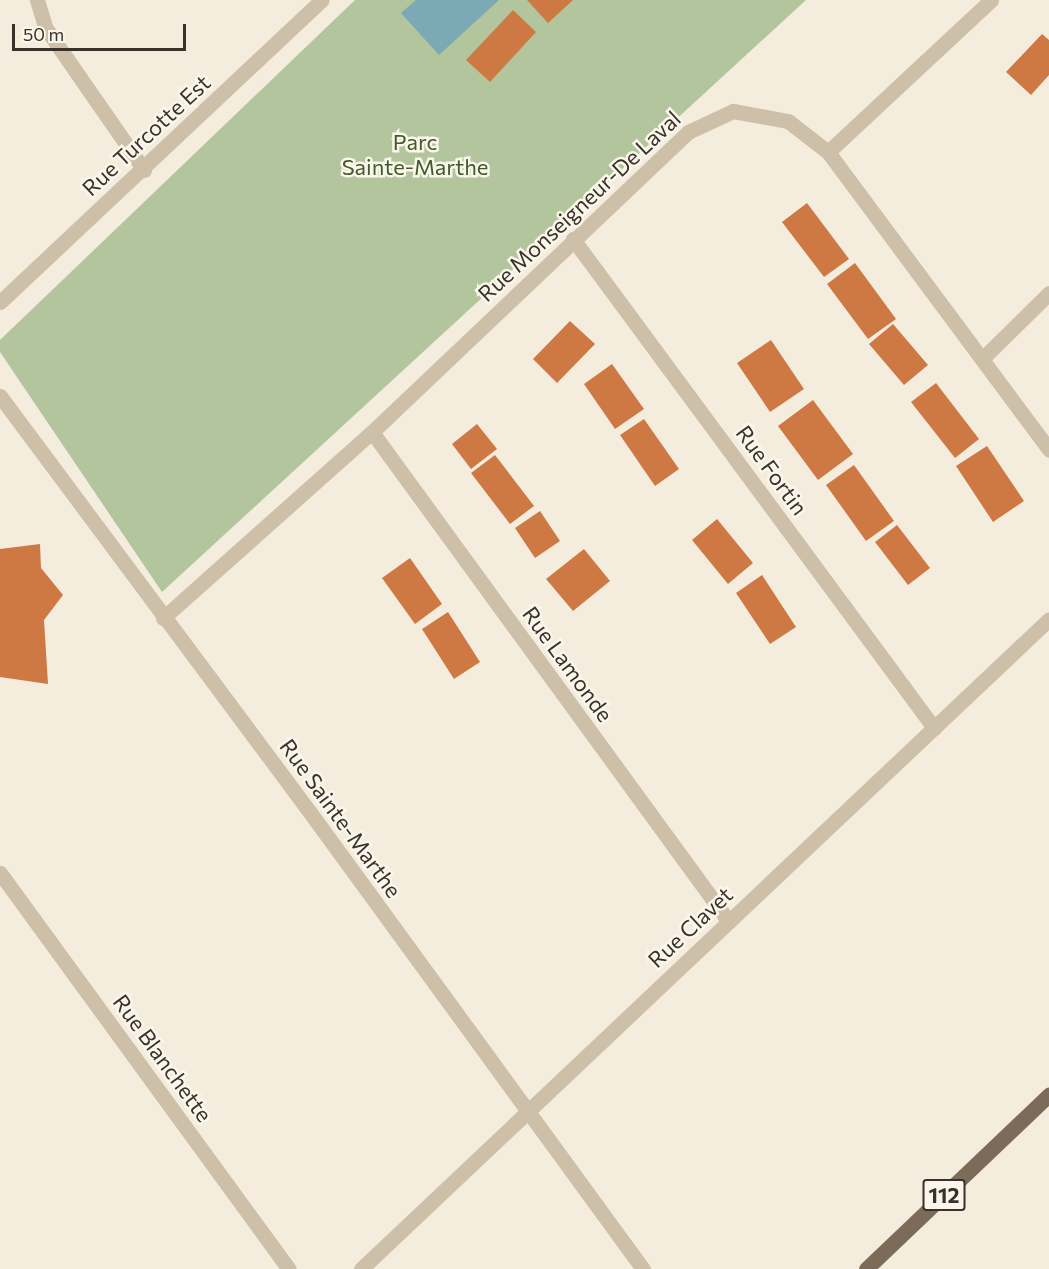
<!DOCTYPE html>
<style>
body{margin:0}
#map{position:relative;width:1049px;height:1269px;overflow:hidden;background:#f4edde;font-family:Commissioner,sans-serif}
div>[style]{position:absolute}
.green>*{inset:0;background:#b2c59d}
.water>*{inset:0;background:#7ba9b4}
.building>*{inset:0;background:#ce7943}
.minor>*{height:15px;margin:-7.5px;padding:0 7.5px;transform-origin:7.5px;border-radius:7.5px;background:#cebfa9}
.primary>*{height:15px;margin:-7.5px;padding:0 7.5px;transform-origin:7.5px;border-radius:7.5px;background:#7d6b59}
span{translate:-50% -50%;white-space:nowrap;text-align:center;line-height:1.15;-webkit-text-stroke:5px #fbf6eb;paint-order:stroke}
.shield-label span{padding:2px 4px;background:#fbf6eb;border:2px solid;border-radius:4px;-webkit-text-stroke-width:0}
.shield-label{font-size:21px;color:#3a3129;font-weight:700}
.street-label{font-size:22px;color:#3a3129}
.park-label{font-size:22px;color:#425b2b}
.scale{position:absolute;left:12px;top:24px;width:174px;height:27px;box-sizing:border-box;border:3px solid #3a3129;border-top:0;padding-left:8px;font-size:18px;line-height:21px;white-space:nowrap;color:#3a3129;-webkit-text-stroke:4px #fbf6eb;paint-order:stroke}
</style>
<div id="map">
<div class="green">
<div style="clip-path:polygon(355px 0,806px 0,162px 592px,0 352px,0 340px)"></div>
</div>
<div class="water">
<div style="clip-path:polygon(416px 0,499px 0,439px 55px,401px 13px)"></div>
</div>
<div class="building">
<div style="clip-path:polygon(527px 0,573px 0,548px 23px)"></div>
<div style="clip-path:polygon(513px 10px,536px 32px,490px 82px,466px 60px)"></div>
<div style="clip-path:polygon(1042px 34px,1049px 40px,1049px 75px,1031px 95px,1006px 72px)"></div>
<div style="clip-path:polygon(807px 203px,849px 259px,824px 277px,782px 222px)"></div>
<div style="clip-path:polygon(855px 263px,896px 319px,868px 339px,827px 284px)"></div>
<div style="clip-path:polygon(570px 321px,595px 344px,557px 383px,533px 359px)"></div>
<div style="clip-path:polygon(893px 324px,928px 365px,904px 385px,869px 344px)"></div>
<div style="clip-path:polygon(771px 340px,804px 389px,770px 412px,737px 363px)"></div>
<div style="clip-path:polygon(612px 364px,644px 409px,615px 429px,584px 384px)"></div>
<div style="clip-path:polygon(936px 383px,979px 439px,955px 458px,911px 402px)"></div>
<div style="clip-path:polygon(813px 400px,853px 454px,818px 480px,778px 426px)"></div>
<div style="clip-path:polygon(644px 419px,679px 469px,655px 486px,620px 435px)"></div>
<div style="clip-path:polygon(477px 424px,497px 449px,471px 469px,452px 444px)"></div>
<div style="clip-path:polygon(987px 446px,1024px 501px,993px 522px,956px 466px)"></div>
<div style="clip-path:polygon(495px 455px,534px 506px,510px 524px,471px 473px)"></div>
<div style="clip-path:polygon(854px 465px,894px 521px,866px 541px,826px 485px)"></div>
<div style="clip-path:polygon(540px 511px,560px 541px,535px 558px,515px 528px)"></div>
<div style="clip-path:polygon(717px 519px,753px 563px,728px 584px,692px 540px)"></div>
<div style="clip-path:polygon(897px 525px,930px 568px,908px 585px,875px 542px)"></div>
<div style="clip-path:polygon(40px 544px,41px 568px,63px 595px,44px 620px,48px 684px,0 677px,0 549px)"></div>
<div style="clip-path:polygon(584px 549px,610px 581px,573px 611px,546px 579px)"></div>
<div style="clip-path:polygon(410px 558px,442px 604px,415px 624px,382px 578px)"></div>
<div style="clip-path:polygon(762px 575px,796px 627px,770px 644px,736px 593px)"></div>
<div style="clip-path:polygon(448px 612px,480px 662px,454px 679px,422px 629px)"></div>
</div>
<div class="minor">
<div style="left:37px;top:0;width:28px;rotate:73deg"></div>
<div style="left:45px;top:27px;width:174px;rotate:55.3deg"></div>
<div style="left:828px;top:152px;width:223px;rotate:-43deg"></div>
<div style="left:573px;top:239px;width:608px;rotate:53.56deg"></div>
<div style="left:0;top:302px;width:441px;rotate:-43.2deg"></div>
<div style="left:982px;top:359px;width:94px;rotate:-44.6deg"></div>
<div style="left:0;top:396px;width:517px;rotate:53.33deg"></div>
<div style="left:309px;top:811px;width:567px;rotate:53.9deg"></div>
<div style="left:372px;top:432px;width:606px;rotate:53.92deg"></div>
<div style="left:163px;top:618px;width:280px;rotate:-41.7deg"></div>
<div style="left:372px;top:432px;width:436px;rotate:-43.5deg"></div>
<div style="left:688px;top:132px;width:50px;rotate:-25deg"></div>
<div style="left:733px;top:111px;width:56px;rotate:10.3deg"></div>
<div style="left:788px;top:121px;width:51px;rotate:37.8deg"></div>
<div style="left:828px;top:152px;width:371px;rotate:53.4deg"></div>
<div style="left:0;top:873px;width:490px;rotate:53.9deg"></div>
<div style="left:361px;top:1269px;width:946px;rotate:-43.37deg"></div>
</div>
<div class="primary">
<div style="left:866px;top:1269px;width:253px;rotate:-43.6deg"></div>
</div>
<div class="shield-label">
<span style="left:944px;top:1195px">112</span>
</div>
<div class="street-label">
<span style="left:146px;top:135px;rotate:-43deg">Rue Turcotte Est</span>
<span style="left:579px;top:206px;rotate:-43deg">Rue Monseigneur-De Laval</span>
<span style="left:772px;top:470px;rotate:54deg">Rue Fortin</span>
<span style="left:568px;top:664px;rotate:54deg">Rue Lamonde</span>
<span style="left:341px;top:818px;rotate:54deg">Rue Sainte-Marthe</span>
<span style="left:690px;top:927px;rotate:-43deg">Rue Clavet</span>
<span style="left:163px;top:1058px;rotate:54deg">Rue Blanchette</span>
</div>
<div class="park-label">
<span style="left:415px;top:154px">Parc<br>Sainte-Marthe</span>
</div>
<div class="scale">50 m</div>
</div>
